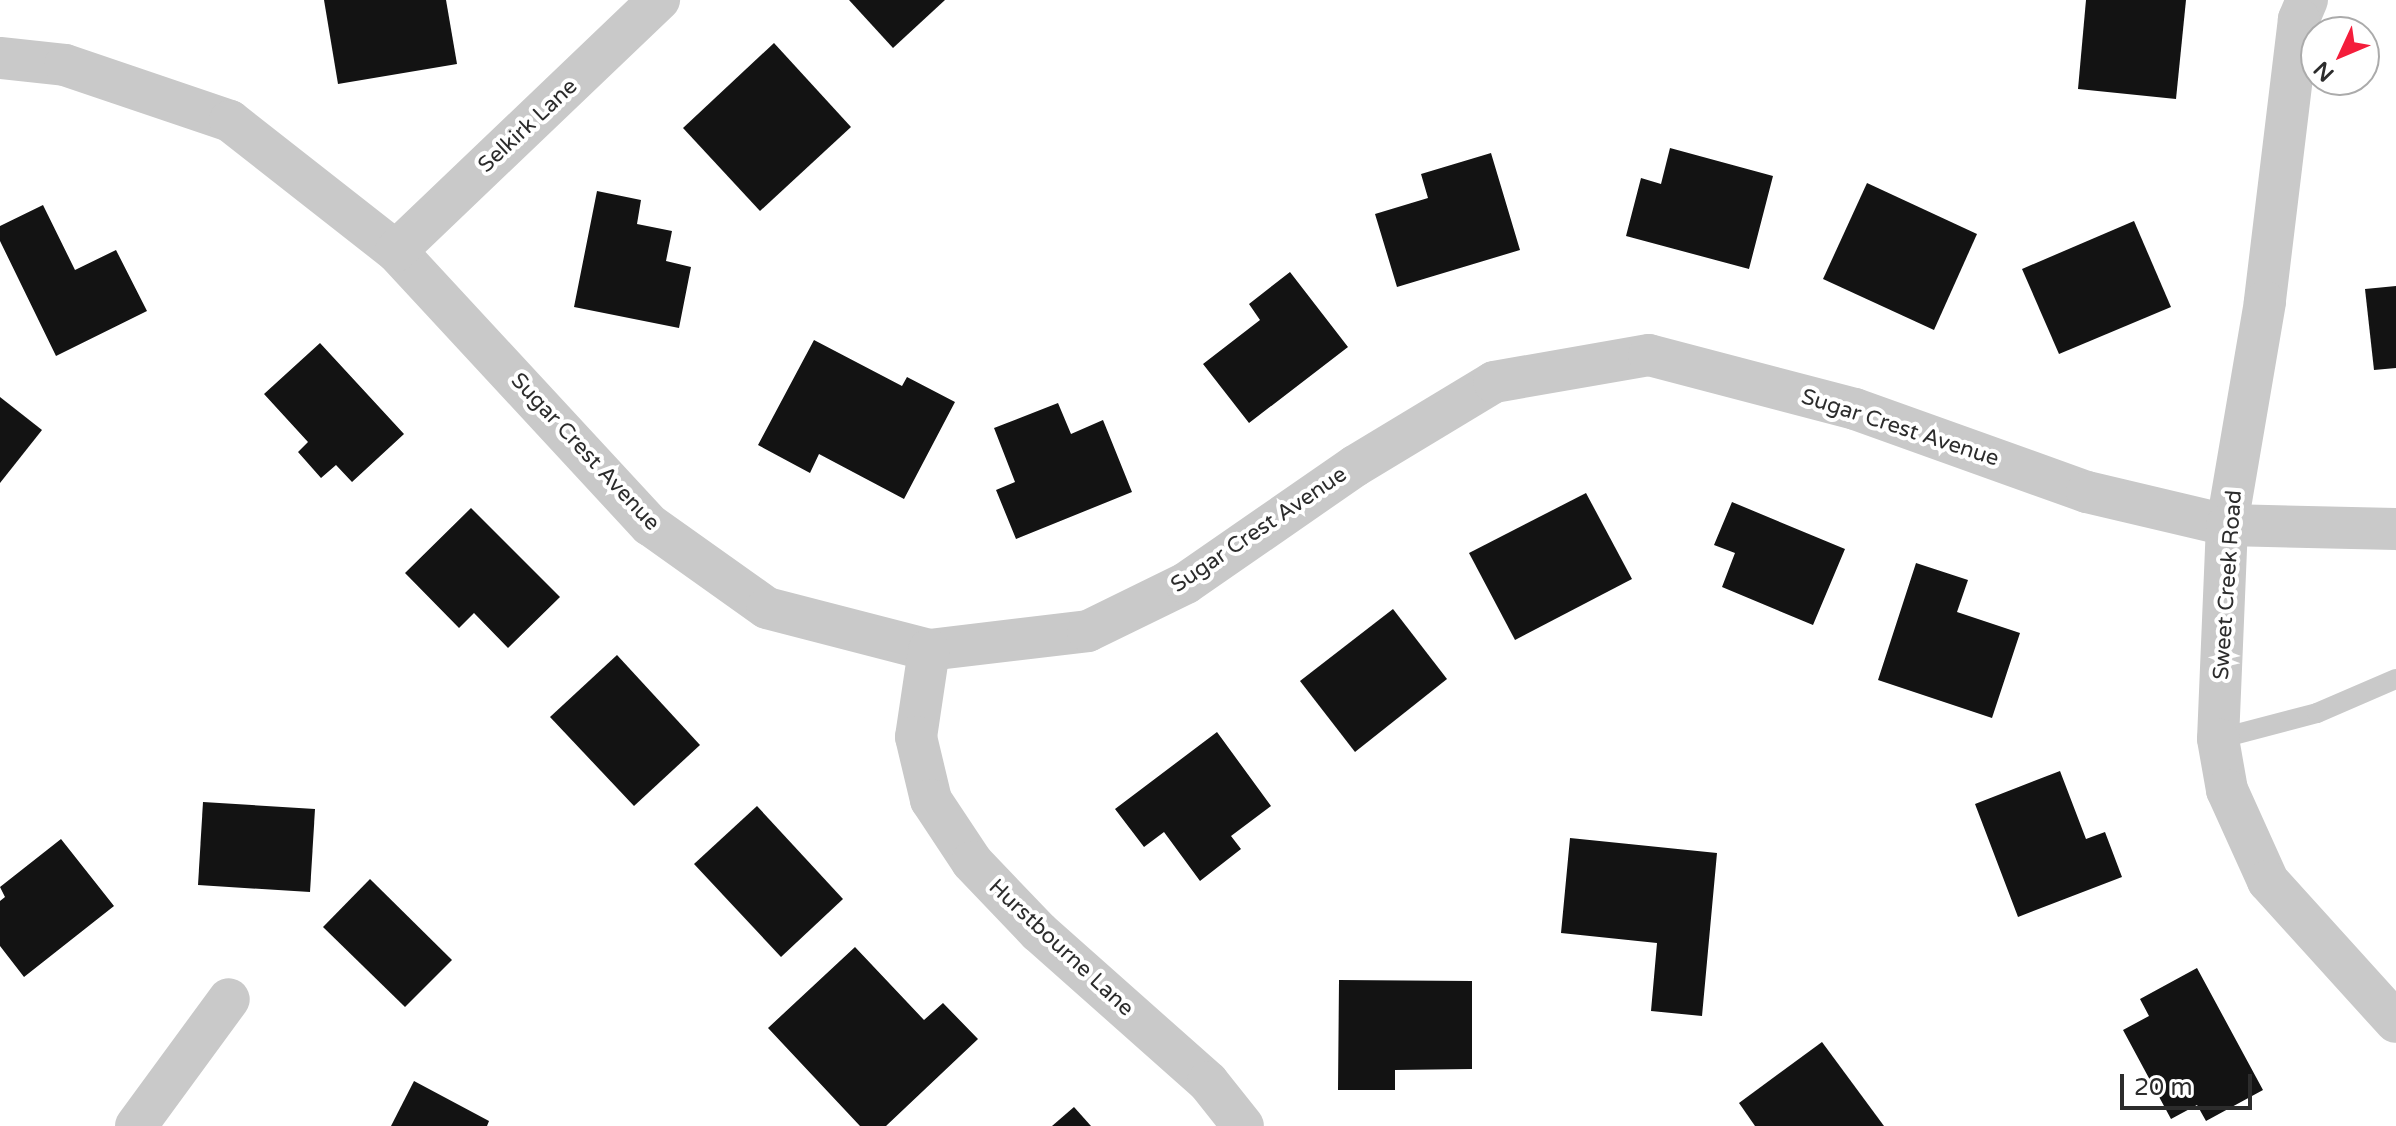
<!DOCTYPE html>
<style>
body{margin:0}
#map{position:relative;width:2396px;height:1126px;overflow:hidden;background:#fff;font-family:"Varela Round",sans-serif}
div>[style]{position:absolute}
.building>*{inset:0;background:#131313}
.lane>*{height:20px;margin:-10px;padding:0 10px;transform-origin:10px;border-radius:10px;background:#c9c9c9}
.street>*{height:42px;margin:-21px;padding:0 21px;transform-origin:21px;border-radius:21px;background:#c9c9c9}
span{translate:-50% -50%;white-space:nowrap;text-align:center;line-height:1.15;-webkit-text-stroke:8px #fff;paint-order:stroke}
.street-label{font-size:22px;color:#2c2c2c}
.north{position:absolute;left:2300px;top:16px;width:80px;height:80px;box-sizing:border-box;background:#fff;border:2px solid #ababab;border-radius:50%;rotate:226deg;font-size:22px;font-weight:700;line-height:32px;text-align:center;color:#2c2c2c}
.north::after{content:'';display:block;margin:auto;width:28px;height:36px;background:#f41d3b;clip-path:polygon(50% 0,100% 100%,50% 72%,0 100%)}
.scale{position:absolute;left:2120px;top:1074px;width:132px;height:36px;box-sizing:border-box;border:4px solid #2c2c2c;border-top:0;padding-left:10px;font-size:24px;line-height:28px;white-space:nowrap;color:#2c2c2c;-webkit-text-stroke:6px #fff;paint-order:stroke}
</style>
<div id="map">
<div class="building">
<div style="clip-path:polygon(324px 0,446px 0,457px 64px,338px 84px)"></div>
<div style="clip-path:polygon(849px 0,945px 0,893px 48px)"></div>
<div style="clip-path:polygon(2086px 0,2186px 0,2176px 99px,2078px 89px)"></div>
<div style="clip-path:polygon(774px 43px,851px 127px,760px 211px,683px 128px)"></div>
<div style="clip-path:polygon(1670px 148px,1773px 176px,1749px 269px,1626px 236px,1641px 178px,1661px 184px)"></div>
<div style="clip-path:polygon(1491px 153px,1520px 250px,1397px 287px,1375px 214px,1428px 198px,1421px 174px)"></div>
<div style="clip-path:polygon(1867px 183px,1977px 234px,1934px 330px,1823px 279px)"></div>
<div style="clip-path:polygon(597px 191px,641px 200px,637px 224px,672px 231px,666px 261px,691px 267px,679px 328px,574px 307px)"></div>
<div style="clip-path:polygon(43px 205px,75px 270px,116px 250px,147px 311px,56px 356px,0 241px,0 226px)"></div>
<div style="clip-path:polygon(2134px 221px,2171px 307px,2059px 354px,2022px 269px)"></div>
<div style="clip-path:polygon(1290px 272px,1348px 347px,1249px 423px,1203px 364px,1260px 320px,1249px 304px)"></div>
<div style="clip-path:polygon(2396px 286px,2396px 368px,2374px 370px,2365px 289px)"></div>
<div style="clip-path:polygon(814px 340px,902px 386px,907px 377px,955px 402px,904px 499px,819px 454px,810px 473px,758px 445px)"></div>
<div style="clip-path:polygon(320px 343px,404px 434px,352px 482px,336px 465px,321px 478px,298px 452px,308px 442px,264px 394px)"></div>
<div style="clip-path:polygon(0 397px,42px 430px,0 483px)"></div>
<div style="clip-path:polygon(1058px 403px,1071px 434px,1103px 420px,1132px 492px,1016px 539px,996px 490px,1015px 482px,994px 428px)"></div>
<div style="clip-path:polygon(1586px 493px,1632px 579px,1515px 640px,1469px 553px)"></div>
<div style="clip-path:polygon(1732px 502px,1845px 549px,1813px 625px,1722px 587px,1735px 553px,1714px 545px)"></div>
<div style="clip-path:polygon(471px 508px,560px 597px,508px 648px,474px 613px,459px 628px,405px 573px)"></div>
<div style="clip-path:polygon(1916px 563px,1968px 580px,1957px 612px,2020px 633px,1992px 718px,1878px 680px)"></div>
<div style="clip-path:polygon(1393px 609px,1447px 679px,1355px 752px,1300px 681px)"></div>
<div style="clip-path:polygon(617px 655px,700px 745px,634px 806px,550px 717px)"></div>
<div style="clip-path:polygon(1217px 732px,1271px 806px,1231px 836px,1241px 849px,1200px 881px,1164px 832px,1144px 847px,1115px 809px)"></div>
<div style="clip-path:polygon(2060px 771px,2086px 839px,2105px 832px,2122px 877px,2018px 917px,1975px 804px)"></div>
<div style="clip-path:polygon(203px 802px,315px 809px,310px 892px,198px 885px)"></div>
<div style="clip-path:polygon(757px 806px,843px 899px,781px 957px,694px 864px)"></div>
<div style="clip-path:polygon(1570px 838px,1717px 853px,1702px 1016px,1651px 1011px,1657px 943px,1561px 933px)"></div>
<div style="clip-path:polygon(61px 839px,114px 906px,24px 977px,0 946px,0 901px,5px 897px,0 887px)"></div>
<div style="clip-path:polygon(370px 879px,452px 960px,405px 1007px,323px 927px)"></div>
<div style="clip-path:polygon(855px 947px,924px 1020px,943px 1003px,978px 1039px,886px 1126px,860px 1126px,768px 1028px)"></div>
<div style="clip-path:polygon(2197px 968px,2263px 1090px,2206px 1121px,2197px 1105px,2171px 1119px,2123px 1030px,2149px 1016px,2140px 999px)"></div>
<div style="clip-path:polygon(1339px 980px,1472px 981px,1472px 1069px,1395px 1070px,1395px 1090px,1338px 1090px)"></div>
<div style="clip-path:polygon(1822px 1042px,1884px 1126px,1755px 1126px,1739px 1103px)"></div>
<div style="clip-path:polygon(414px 1081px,489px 1121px,487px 1126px,391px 1126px)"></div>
<div style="clip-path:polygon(1074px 1107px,1091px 1126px,1052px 1126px)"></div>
</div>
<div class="lane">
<div style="left:2218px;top:739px;width:102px;rotate:-14.7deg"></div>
<div style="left:2317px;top:713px;width:86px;rotate:-23.3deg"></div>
</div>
<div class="street">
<div style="left:2307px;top:0;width:21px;rotate:113deg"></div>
<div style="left:2299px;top:19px;width:285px;rotate:96.9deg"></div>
<div style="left:2265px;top:302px;width:226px;rotate:99.7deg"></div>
<div style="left:2227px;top:525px;width:214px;rotate:92.4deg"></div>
<div style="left:2218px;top:739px;width:52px;rotate:80deg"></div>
<div style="left:2227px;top:790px;width:100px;rotate:65.7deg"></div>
<div style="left:2268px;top:881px;width:190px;rotate:47.8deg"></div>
<div style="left:0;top:58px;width:65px;rotate:6.1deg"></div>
<div style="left:65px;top:65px;width:174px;rotate:18.7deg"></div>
<div style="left:230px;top:121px;width:211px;rotate:38.1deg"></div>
<div style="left:396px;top:251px;width:374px;rotate:47.2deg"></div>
<div style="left:650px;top:525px;width:143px;rotate:35.4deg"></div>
<div style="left:767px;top:608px;width:167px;rotate:14.5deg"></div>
<div style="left:929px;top:650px;width:160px;rotate:-6.8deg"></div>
<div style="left:1088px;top:631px;width:109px;rotate:-26.1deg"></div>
<div style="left:1186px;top:583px;width:206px;rotate:-34.7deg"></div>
<div style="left:1355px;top:466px;width:162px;rotate:-31.1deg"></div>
<div style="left:1494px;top:382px;width:157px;rotate:-9.9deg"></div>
<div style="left:1649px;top:355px;width:213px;rotate:14.7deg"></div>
<div style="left:1855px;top:409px;width:246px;rotate:19.7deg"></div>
<div style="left:2087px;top:492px;width:144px;rotate:13.3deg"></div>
<div style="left:2227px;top:525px;width:169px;rotate:1.4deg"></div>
<div style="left:396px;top:251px;width:364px;rotate:-43.7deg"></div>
<div style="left:929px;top:650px;width:88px;rotate:98.5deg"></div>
<div style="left:916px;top:737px;width:65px;rotate:76.6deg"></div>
<div style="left:931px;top:800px;width:74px;rotate:56.5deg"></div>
<div style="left:972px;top:862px;width:97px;rotate:46.3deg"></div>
<div style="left:1039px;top:932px;width:226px;rotate:41.6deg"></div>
<div style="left:1208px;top:1082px;width:56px;rotate:51.5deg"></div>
<div style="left:136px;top:1126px;width:157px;rotate:-53.8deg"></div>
</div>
<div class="street-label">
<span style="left:528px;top:126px;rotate:-43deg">Selkirk Lane</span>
<span style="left:1900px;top:428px;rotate:18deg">Sugar Crest Avenue</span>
<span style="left:585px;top:452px;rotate:47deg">Sugar Crest Avenue</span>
<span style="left:1259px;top:530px;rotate:-34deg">Sugar Crest Avenue</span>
<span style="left:2228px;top:585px;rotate:-86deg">Sweet Creek Road</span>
<span style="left:1061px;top:948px;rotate:43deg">Hurstbourne Lane</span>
</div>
<div class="north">N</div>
<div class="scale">20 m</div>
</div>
